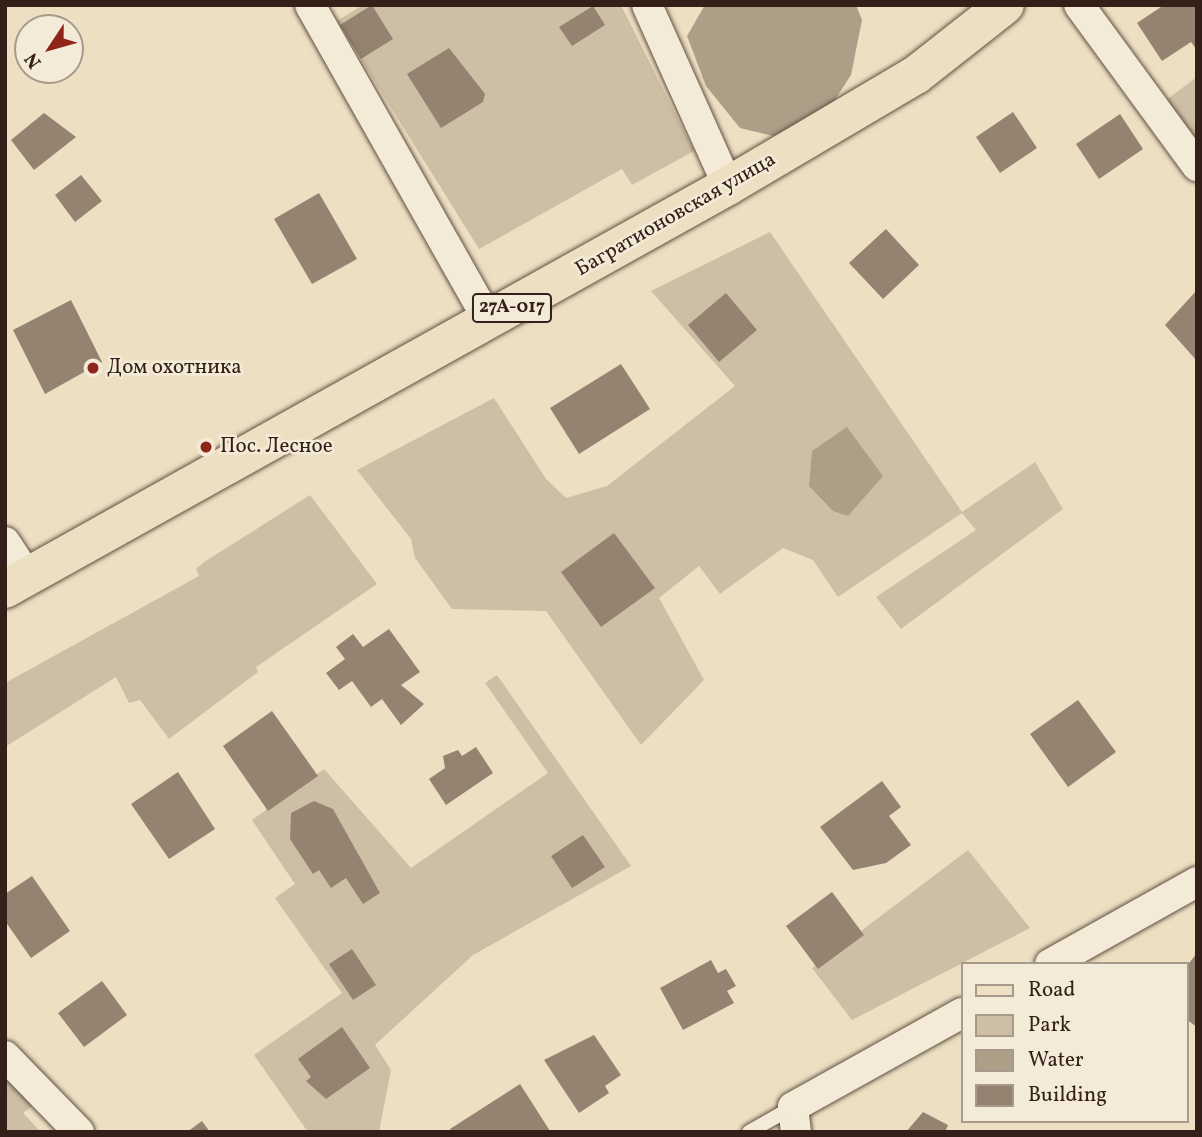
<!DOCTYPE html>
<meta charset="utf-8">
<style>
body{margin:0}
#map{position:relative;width:1202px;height:1137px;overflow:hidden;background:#ecdfc2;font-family:Vollkorn,serif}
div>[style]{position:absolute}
.green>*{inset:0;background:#cdbfa5}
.water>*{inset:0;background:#ad9e88}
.building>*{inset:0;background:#948370}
.roads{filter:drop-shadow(0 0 2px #625042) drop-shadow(0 0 2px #625042)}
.lane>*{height:14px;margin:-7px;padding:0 7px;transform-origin:7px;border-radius:7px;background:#f3ead7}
.street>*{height:30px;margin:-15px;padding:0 15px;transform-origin:15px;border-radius:15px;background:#f3ead7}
.primary>*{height:38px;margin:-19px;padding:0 19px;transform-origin:19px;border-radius:19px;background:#ecdfc2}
.dots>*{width:19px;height:19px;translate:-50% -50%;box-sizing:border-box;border:4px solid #f3ead7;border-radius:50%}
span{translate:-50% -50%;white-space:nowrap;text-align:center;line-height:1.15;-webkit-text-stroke:5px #f3ead7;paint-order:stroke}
.shield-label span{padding:2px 5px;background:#f3ead7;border:2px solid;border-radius:5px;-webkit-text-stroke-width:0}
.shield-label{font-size:19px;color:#342018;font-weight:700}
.street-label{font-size:21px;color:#342018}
.poi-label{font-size:21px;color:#342018}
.left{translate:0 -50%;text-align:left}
.frame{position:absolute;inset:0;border:7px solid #342018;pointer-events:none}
.legend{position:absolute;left:961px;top:962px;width:228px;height:161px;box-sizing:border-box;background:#f3ead7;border:2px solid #a7998b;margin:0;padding:9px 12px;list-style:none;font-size:21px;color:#342018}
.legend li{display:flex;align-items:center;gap:14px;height:35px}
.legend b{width:35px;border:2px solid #a7998b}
.north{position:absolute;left:14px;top:14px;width:70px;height:70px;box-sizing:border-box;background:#f3ead7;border:2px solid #a7998b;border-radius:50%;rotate:234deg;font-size:19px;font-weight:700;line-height:28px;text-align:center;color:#342018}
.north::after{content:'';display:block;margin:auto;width:24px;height:32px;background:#8f2418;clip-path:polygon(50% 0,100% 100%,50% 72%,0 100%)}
</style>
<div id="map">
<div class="green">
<div style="clip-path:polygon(363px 5px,621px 5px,694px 151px,632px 185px,622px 169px,479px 249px,337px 21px)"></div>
<div style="clip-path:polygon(1197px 77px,1197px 142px,1158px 106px)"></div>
<div style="clip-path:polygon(770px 232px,962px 512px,1035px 462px,1063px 509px,901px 629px,876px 597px,976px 530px,962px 513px,838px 597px,813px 560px,783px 548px,720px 594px,699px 566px,659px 598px,704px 680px,641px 745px,546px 611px,452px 609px,415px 558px,411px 539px,357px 470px,494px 398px,546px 479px,566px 498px,607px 486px,735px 386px,651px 291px)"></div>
<div style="clip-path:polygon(310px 495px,377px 584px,256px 667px,258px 672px,169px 739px,140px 700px,129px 703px,116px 677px,5px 747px,5px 683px,199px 576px,196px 569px,204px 562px)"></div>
<div style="clip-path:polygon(497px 675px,631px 866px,473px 955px,375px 1045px,391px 1070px,379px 1132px,308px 1132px,254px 1055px,342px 993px,275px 898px,295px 884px,252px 820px,324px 769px,411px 868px,548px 773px,485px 683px)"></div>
<div style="clip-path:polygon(968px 850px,1030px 928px,852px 1020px,812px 968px)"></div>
<div style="clip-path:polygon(5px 1066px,46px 1096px,23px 1113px,41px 1132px,5px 1132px)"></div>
</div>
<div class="water">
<div style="clip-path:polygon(705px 5px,856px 5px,862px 20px,851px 75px,827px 112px,773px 136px,740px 128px,706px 86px,687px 36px)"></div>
<div style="clip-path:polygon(847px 427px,883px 476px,848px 516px,833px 511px,809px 486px,812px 451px)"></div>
</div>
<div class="building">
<div style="clip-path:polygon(372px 5px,393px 39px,361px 59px,340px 25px)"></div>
<div style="clip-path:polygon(1164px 5px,1197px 5px,1197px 50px,1191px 42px,1162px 61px,1137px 23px)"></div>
<div style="clip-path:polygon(593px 6px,605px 25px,572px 46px,559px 27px)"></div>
<div style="clip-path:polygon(449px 48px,485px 94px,483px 102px,441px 128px,407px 74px)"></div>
<div style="clip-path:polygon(1013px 112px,1037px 148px,1000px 173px,976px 137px)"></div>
<div style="clip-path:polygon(44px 113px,76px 137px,34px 170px,11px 140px)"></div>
<div style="clip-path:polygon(1120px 114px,1143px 149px,1099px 179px,1076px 144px)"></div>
<div style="clip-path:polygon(81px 175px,102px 201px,75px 222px,55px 195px)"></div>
<div style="clip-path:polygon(319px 193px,357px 259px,312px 284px,274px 219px)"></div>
<div style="clip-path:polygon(886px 229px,919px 265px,883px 299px,849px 263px)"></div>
<div style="clip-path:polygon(1197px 290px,1197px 361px,1165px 325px)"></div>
<div style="clip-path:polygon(726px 293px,757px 330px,719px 362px,688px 325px)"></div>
<div style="clip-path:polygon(71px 300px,102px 362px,45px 394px,13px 330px)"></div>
<div style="clip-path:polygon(621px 364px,650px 409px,579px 454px,550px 408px)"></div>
<div style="clip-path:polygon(614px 533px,655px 588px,601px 627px,561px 572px)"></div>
<div style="clip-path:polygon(389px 629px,420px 672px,401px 685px,424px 704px,401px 725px,382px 699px,371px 707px,352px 681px,339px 690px,326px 673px,345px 659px,336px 647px,353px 634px,363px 647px)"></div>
<div style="clip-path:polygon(1078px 700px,1116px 752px,1068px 787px,1030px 734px)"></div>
<div style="clip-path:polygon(272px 711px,318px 776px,268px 811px,223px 746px)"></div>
<div style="clip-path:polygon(476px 747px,493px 773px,446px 805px,429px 779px,445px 768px,443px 756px,458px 750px,462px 756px)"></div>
<div style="clip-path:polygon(178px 772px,215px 829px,169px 859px,131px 804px)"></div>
<div style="clip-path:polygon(882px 781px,901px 807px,889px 816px,911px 845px,886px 863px,853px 870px,820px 827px)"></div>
<div style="clip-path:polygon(314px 801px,333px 809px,380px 893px,363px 904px,346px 878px,331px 888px,319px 870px,313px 874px,290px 839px,291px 813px)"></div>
<div style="clip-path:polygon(583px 835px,605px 867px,572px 888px,551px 856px)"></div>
<div style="clip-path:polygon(32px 876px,70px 931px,31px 958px,5px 921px,5px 894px)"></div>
<div style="clip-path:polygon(832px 892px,864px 935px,818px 969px,786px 926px)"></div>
<div style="clip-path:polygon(352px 949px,376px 985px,353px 1000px,329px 964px)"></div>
<div style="clip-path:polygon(1197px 953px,1197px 1027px,1186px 1019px,1186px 967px)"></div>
<div style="clip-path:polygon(711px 960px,718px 973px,726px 969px,736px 986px,727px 991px,734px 1003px,683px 1030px,660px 988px)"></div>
<div style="clip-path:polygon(102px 981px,127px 1015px,84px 1047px,58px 1013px)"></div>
<div style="clip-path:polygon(342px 1027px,370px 1068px,326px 1099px,306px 1081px,311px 1077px,298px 1059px)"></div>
<div style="clip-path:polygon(594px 1035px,621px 1075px,605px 1086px,609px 1093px,579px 1113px,544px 1060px)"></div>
<div style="clip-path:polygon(520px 1084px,550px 1131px,451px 1132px,450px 1129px)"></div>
<div style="clip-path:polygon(923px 1112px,948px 1125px,945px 1132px,906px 1132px)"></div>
<div style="clip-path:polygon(202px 1121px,210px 1132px,187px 1132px)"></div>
</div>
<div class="roads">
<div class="lane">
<div style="left:749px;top:1132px;width:51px;rotate:-29.6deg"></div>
</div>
<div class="street">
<div style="left:310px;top:5px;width:363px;rotate:60.5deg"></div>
<div style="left:647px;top:5px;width:198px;rotate:65.9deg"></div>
<div style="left:1079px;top:5px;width:200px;rotate:53.8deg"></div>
<div style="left:5px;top:542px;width:42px;rotate:56.7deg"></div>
<div style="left:1050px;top:964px;width:168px;rotate:-29.2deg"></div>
<div style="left:5px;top:1056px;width:106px;rotate:45.8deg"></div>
<div style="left:796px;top:1132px;width:25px;rotate:-97deg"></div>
<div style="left:793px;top:1107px;width:193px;rotate:-29.1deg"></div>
</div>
<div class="primary">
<div style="left:5px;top:589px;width:828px;rotate:-29.14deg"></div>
<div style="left:728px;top:186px;width:218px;rotate:-30.6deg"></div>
<div style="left:916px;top:75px;width:113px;rotate:-38.2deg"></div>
</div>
</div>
<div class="dots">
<div style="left:93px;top:368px;background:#8f2418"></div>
<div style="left:206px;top:447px;background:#8f2418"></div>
</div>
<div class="shield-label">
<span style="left:512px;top:308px">27А-017</span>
</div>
<div class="street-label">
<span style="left:676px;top:215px;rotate:-30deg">Багратионовская улица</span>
</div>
<div class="poi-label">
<span class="left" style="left:107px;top:368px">Дом охотника</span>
<span class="left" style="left:220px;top:447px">Пос. Лесное</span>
</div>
<div class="frame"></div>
<ul class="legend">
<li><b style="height:9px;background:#ecdfc2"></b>Road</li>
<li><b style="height:19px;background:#cdbfa5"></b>Park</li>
<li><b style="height:19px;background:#ad9e88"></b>Water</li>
<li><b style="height:19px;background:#948370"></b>Building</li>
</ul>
<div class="north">N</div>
</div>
